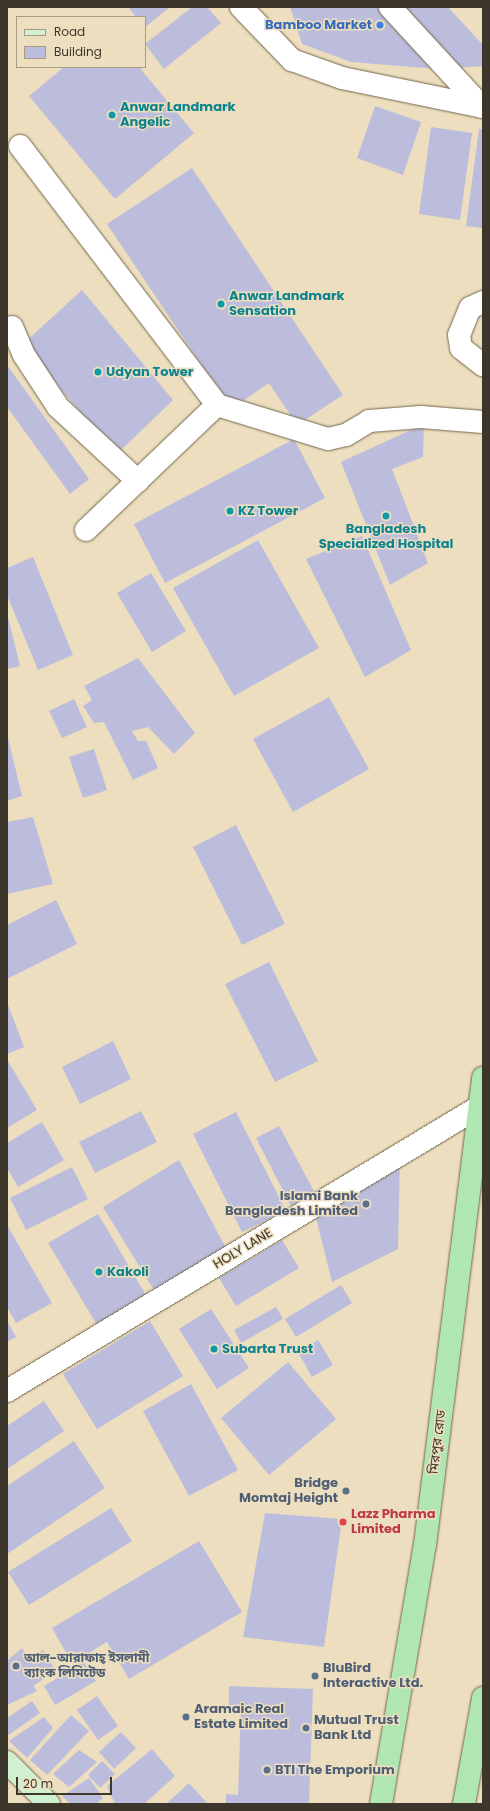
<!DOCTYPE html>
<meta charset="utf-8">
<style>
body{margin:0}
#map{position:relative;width:490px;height:1811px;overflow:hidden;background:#ecdebe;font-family:Poppins,"Noto Sans Bengali",sans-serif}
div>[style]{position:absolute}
.building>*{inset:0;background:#bcbddc}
.roads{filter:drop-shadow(0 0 1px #74674b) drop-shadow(0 0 1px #74674b)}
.minor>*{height:22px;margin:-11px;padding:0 11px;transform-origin:11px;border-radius:11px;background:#fff}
.major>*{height:22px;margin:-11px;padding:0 11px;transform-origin:11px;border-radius:11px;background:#d0f0d1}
.highway>*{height:22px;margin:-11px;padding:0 11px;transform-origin:11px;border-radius:11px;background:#b0e6b2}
.dots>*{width:11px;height:11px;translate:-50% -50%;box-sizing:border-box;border:2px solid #ecdebe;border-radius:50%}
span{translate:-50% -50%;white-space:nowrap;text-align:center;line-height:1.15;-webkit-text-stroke:3px #ecdebe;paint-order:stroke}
.shop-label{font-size:13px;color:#366cbe;font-weight:700}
.right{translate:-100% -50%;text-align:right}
.culture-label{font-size:13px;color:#0d838f;font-weight:700}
.left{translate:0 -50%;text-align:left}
.service-label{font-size:13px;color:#4e5e75;font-weight:700}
.street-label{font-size:13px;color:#3c372a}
.health-label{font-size:13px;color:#be3a42;font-weight:700}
.frame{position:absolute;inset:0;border:8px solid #3c372a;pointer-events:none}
.legend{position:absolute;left:16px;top:16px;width:130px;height:52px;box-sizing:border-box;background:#ecdebe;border:1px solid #a69b83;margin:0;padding:5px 7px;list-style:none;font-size:12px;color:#3c372a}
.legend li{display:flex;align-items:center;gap:8px;height:20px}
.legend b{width:20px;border:1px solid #a69b83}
.scale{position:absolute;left:16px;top:1777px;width:96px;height:18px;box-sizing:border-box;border:2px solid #3c372a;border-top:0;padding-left:5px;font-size:12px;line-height:14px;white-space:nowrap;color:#3c372a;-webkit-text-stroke:3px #ecdebe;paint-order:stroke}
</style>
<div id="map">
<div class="building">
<div style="clip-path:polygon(128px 7px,170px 7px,145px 27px,145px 17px,136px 17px)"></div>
<div style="clip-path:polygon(192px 7px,207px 7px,221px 23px,164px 69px,145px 44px)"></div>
<div style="clip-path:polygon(290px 7px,448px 7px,483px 45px,483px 66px,437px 69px,351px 62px,302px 44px)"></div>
<div style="clip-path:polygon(64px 67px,139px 67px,194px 133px,115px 199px,29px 96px)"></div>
<div style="clip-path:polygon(375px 106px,421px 122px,403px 175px,357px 158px)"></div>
<div style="clip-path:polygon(431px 127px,472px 133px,460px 220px,419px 214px)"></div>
<div style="clip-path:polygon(479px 129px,483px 129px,482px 228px,466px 226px)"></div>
<div style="clip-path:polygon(192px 168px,343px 395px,297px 425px,269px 383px,231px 409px,107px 224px)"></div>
<div style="clip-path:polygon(82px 290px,173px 400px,117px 454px,22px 345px)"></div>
<div style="clip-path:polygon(7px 365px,89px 479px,70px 494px,7px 407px)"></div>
<div style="clip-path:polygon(424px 424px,423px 457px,392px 469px,428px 563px,390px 585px,341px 462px)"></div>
<div style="clip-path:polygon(294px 439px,325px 498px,165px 583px,134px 524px)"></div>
<div style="clip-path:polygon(362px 536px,411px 650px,365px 677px,306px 559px)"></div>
<div style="clip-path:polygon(258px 540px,319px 648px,234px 696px,173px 588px)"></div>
<div style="clip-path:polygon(33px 557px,73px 655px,38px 670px,7px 595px,7px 568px)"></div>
<div style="clip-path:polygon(151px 573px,186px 631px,152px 652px,117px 593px)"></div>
<div style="clip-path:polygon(7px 613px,20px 666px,7px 669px)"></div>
<div style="clip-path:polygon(138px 658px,195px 733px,174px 754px,148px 727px,132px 731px,138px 741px,146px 741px,158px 768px,133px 780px,104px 722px,94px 723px,83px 706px,92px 700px,84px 686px)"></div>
<div style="clip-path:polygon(329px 697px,369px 769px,293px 812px,253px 739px)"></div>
<div style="clip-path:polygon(74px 699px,87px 727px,62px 738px,49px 711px)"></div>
<div style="clip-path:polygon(8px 738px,22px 796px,7px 801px,7px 739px)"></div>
<div style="clip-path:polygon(94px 749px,107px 790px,83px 798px,69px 757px)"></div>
<div style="clip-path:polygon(33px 817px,53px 884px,7px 894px,7px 822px)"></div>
<div style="clip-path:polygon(236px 825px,285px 924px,242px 945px,193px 847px)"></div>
<div style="clip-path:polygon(56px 900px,77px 944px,7px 979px,7px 925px)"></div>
<div style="clip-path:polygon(269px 962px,318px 1061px,275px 1082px,225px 984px)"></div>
<div style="clip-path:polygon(7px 1002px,24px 1047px,7px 1054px)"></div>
<div style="clip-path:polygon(113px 1041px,131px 1079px,80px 1104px,62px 1067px)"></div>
<div style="clip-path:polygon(8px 1061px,37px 1110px,7px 1128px,7px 1062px)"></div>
<div style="clip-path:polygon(141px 1111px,157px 1142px,95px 1173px,79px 1142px)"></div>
<div style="clip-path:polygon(236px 1112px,286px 1211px,242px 1232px,193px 1134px)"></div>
<div style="clip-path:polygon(42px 1122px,64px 1160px,18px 1187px,7px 1168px,7px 1143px)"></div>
<div style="clip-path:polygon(279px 1126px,315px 1193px,291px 1206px,256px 1138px)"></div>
<div style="clip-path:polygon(400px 1155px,398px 1249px,332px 1282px,313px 1206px)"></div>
<div style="clip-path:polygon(179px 1160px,226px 1248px,154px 1290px,103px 1207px)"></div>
<div style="clip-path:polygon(72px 1167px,88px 1199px,26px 1230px,10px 1198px)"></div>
<div style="clip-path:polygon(98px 1214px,150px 1302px,100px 1330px,48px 1243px)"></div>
<div style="clip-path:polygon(7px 1225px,52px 1303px,16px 1323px,7px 1307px)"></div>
<div style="clip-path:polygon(282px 1240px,299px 1268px,236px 1306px,219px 1278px)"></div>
<div style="clip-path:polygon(341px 1285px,352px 1303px,296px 1337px,285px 1319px)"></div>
<div style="clip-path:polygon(276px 1307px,283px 1319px,241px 1343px,234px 1330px)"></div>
<div style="clip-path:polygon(211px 1309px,249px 1368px,217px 1389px,179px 1329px)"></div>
<div style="clip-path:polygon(7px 1321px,16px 1337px,7px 1342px)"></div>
<div style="clip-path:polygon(150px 1321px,183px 1376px,97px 1429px,63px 1374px)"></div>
<div style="clip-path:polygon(318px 1340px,333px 1365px,312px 1377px,298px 1352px)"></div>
<div style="clip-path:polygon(288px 1362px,336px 1419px,269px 1475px,221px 1418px)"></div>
<div style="clip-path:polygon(191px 1384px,238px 1470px,189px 1496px,143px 1411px)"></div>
<div style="clip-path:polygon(44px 1401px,64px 1431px,7px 1469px,7px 1426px)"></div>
<div style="clip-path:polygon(74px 1441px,105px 1488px,7px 1554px,7px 1486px)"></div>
<div style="clip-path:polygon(111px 1508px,132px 1541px,29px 1605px,8px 1572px)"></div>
<div style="clip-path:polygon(265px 1513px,342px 1519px,324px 1647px,243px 1637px)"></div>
<div style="clip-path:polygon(199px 1541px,242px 1612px,129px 1679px,107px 1642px,72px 1663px,52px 1628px)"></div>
<div style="clip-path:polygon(22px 1648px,29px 1659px,43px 1650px,56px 1671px,33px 1686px,37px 1691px,7px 1705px,7px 1661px)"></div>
<div style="clip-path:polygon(84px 1662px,96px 1681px,55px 1705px,44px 1686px)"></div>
<div style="clip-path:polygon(229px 1686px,313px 1689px,309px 1804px,226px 1804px,226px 1794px,238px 1795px,241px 1705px,229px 1705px)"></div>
<div style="clip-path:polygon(97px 1696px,118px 1726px,98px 1740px,77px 1710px)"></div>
<div style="clip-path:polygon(32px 1701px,40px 1713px,7px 1736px,7px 1718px)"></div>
<div style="clip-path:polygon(71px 1715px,89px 1731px,47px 1775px,30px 1760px)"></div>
<div style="clip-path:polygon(44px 1717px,53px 1728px,27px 1758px,9px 1741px)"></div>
<div style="clip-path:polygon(121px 1732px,136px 1748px,114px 1769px,99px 1752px)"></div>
<div style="clip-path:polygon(152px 1749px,175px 1776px,144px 1804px,115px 1804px,107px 1786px)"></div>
<div style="clip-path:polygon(79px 1750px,97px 1762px,69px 1787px,53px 1774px)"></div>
<div style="clip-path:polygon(102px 1761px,115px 1774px,100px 1788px,88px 1775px)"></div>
<div style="clip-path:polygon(89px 1778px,103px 1798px,96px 1804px,70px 1804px,62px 1796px)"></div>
<div style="clip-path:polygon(189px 1783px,208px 1804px,166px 1804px)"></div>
</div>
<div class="roads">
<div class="minor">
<div style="left:241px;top:7px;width:74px;rotate:46.1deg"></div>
<div style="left:292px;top:60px;width:53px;rotate:19.8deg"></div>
<div style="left:342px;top:78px;width:144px;rotate:11.6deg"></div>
<div style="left:390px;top:7px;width:136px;rotate:47.4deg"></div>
<div style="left:20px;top:146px;width:325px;rotate:52.7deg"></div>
<div style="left:483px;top:302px;width:14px;rotate:155deg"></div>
<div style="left:470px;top:308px;width:29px;rotate:112deg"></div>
<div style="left:459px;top:335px;width:13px;rotate:81deg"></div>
<div style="left:461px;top:348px;width:28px;rotate:38deg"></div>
<div style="left:12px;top:327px;width:30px;rotate:67deg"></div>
<div style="left:24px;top:355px;width:62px;rotate:56.8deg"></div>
<div style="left:58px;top:407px;width:109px;rotate:42.8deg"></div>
<div style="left:217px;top:405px;width:116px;rotate:17deg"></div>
<div style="left:328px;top:439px;width:18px;rotate:-13deg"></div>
<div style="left:346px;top:435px;width:27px;rotate:-31deg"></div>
<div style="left:369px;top:421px;width:52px;rotate:-4.4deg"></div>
<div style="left:421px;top:417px;width:62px;rotate:4.6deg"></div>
<div style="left:86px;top:530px;width:181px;rotate:-43.7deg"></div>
<div style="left:7px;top:1391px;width:551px;rotate:-31.04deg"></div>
</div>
<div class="major">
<div style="left:7px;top:1762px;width:59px;rotate:45deg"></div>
</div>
<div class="highway">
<div style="left:381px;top:1804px;width:263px;rotate:-80.4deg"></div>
<div style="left:425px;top:1545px;width:471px;rotate:-82.9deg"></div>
<div style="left:464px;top:1804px;width:108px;rotate:-79.8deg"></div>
</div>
</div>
<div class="dots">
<div style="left:380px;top:25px;background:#3f7fe0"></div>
<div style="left:112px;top:115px;background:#0f9aa8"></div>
<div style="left:221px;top:304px;background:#0f9aa8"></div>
<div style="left:98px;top:372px;background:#0f9aa8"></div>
<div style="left:230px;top:511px;background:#0f9aa8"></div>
<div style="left:386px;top:516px;background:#0f9aa8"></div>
<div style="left:366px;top:1204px;background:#5c6f8a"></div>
<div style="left:99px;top:1272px;background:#0f9aa8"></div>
<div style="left:214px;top:1349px;background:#0f9aa8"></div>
<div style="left:346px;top:1491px;background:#5c6f8a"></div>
<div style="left:343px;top:1522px;background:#e0444e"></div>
<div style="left:16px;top:1666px;background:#5c6f8a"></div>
<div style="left:315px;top:1676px;background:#5c6f8a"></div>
<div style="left:186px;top:1717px;background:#5c6f8a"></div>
<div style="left:306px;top:1728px;background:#5c6f8a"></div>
<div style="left:267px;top:1770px;background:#5c6f8a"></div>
</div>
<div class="shop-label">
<span class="right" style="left:372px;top:25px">Bamboo Market</span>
</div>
<div class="culture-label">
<span class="left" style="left:120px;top:115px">Anwar Landmark<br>Angelic</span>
<span class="left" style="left:229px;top:304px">Anwar Landmark<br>Sensation</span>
<span class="left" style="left:106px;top:372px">Udyan Tower</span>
<span class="left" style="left:238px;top:511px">KZ Tower</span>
<span style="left:386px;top:537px">Bangladesh<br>Specialized Hospital</span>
<span class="left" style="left:107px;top:1272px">Kakoli</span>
<span class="left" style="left:222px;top:1349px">Subarta Trust</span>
</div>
<div class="service-label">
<span class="right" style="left:358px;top:1204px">Islami Bank<br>Bangladesh Limited</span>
<span class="right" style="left:338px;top:1491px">Bridge<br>Momtaj Height</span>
<span class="left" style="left:24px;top:1666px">আল-আরাফাহ্ ইসলামী<br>ব্যাংক লিমিটেড</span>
<span class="left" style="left:323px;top:1676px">BluBird<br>Interactive Ltd.</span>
<span class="left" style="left:194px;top:1717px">Aramaic Real<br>Estate Limited</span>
<span class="left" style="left:314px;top:1728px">Mutual Trust<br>Bank Ltd</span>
<span class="left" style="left:275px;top:1770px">BTI The Emporium</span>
</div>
<div class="street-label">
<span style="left:243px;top:1249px;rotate:-31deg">HOLY LANE</span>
<span style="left:438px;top:1442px;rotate:-83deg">মিরপুর রোড</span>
</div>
<div class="health-label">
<span class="left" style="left:351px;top:1522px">Lazz Pharma<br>Limited</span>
</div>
<div class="frame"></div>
<ul class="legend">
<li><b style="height:5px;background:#d0f0d1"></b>Road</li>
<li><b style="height:11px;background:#bcbddc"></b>Building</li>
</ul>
<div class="scale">20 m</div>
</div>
